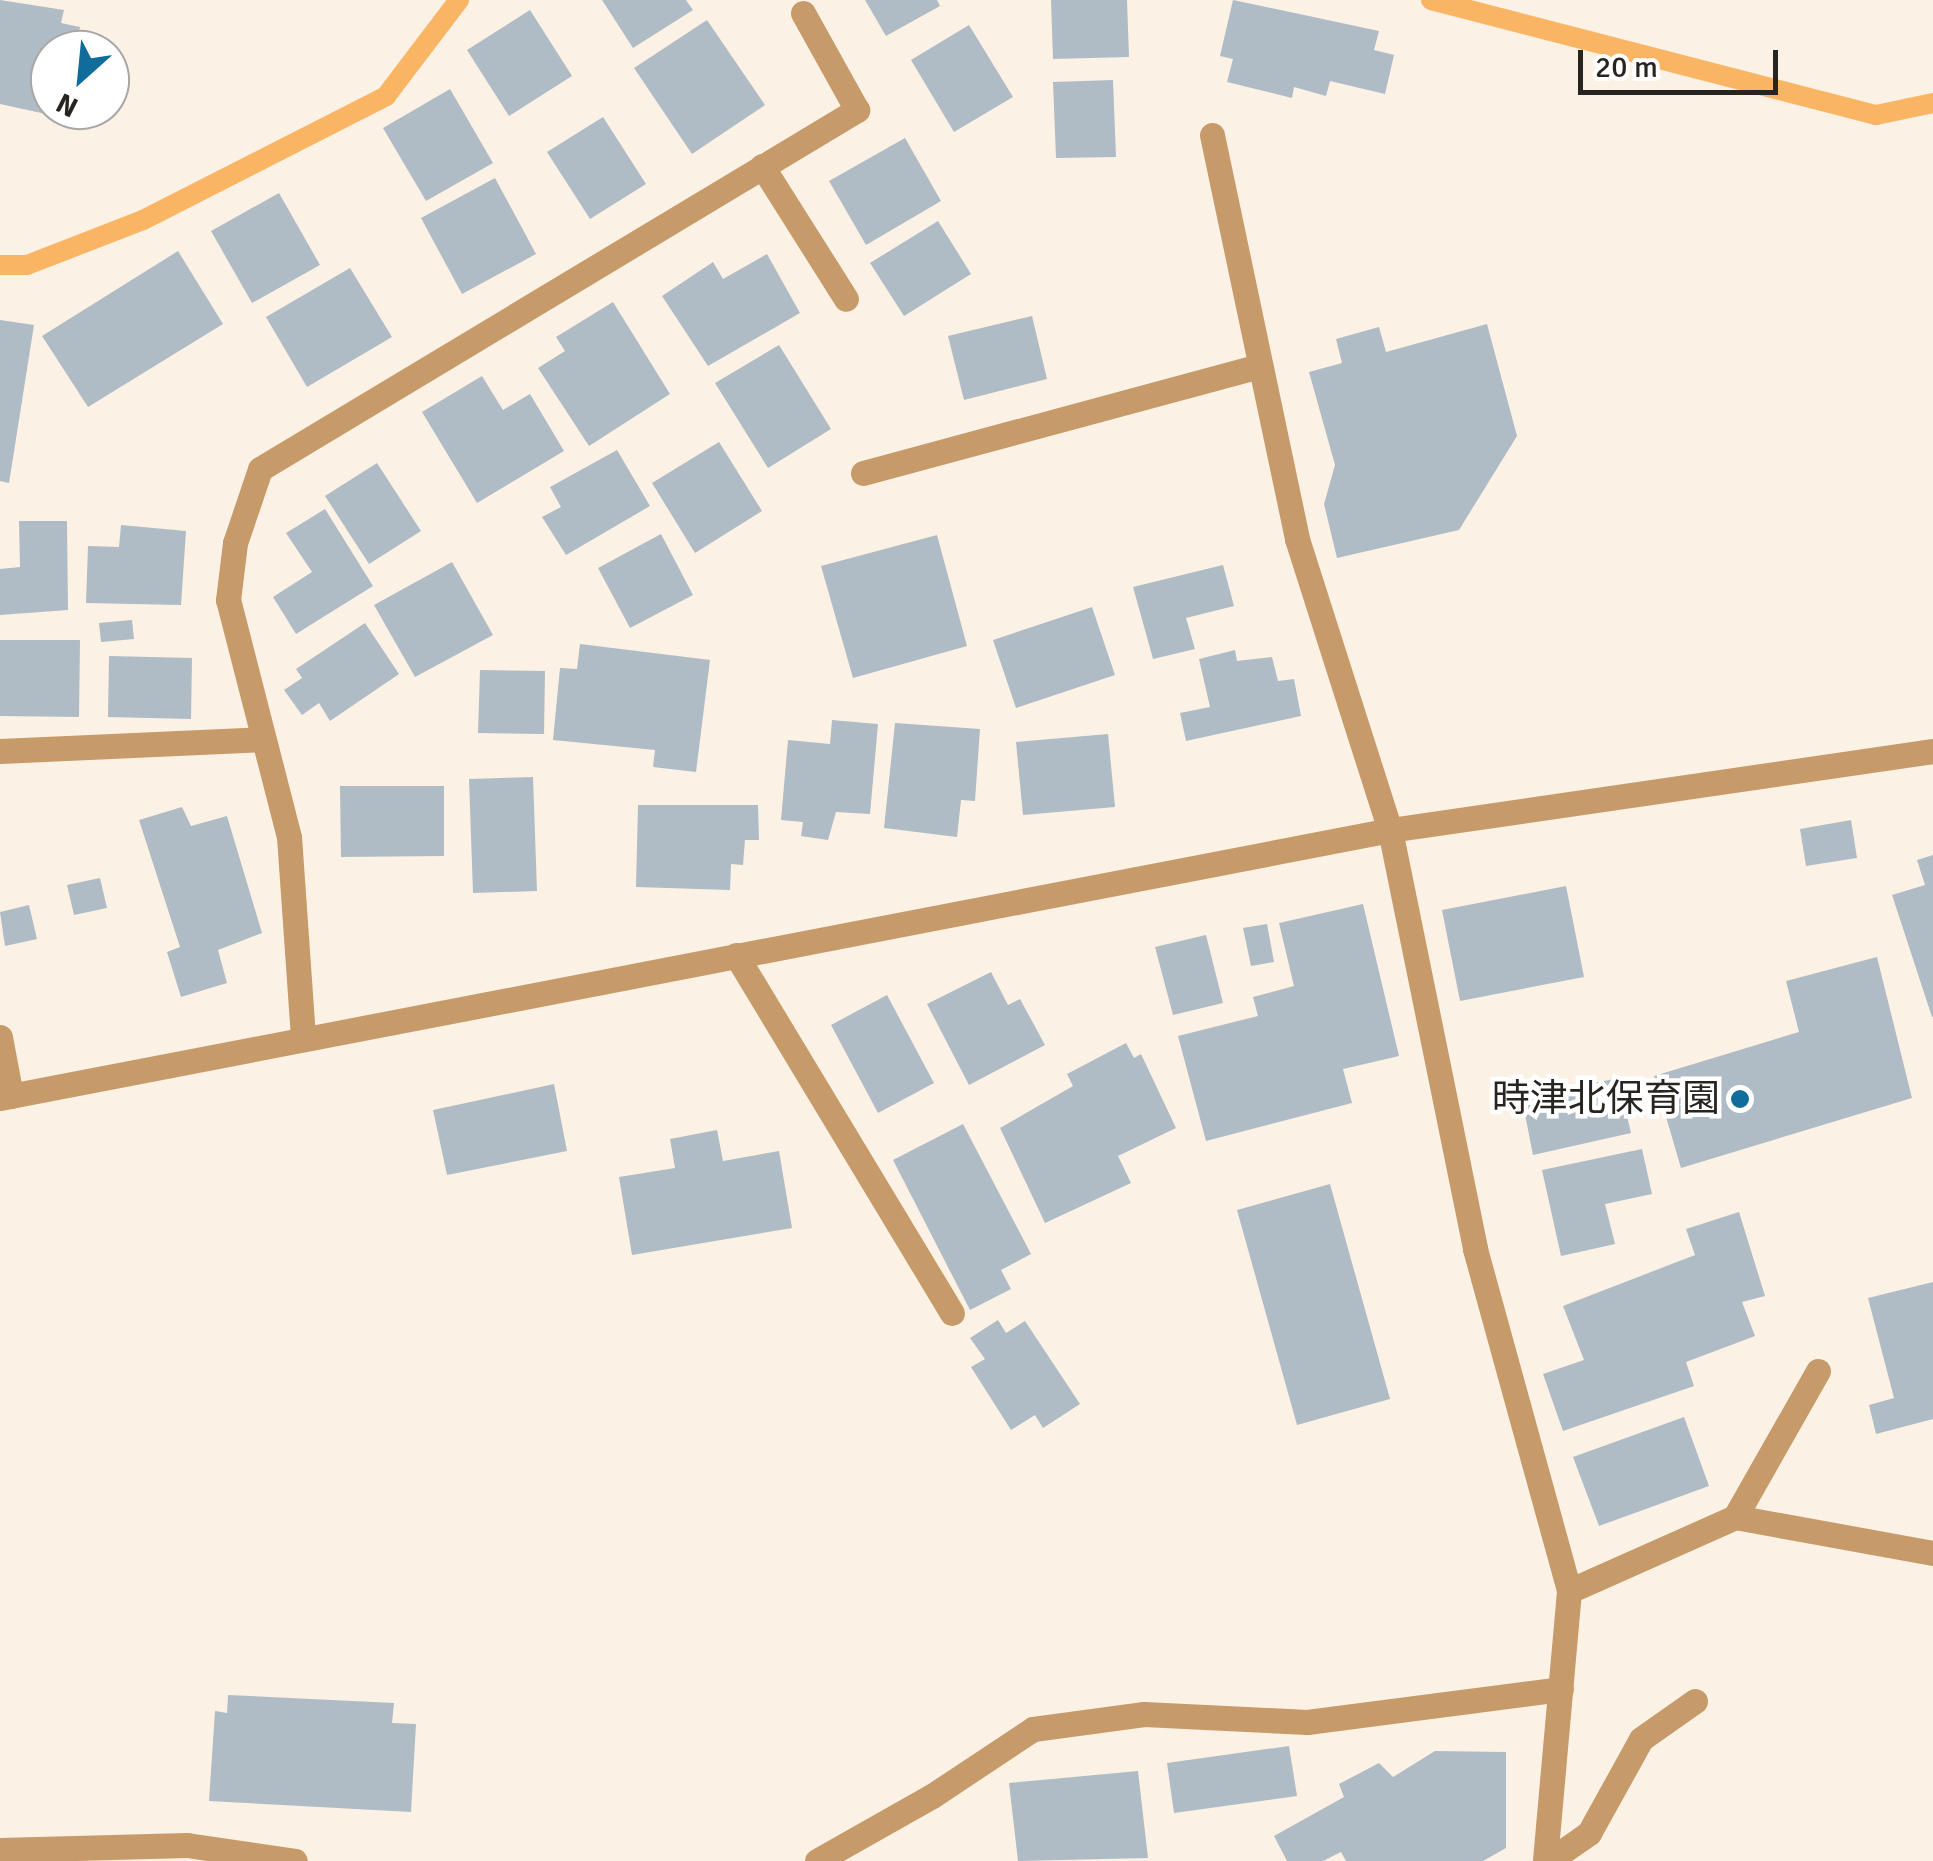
<!DOCTYPE html>
<meta charset="utf-8">
<style>
body{margin:0}
#map{position:relative;width:1933px;height:1861px;overflow:hidden;background:#fcf1e5;font-family:Signika,"Noto Sans JP",sans-serif}
div>[style]{position:absolute}
.stream>*{height:20px;margin:-10px;padding:0 10px;transform-origin:10px;border-radius:10px;background:#fab564}
.building>*{inset:0;background:#afbcc5}
.minor>*{height:25px;margin:-12.5px;padding:0 12.5px;transform-origin:12.5px;border-radius:12.5px;background:#c69a69}
.dots>*{width:28px;height:28px;translate:-50% -50%;box-sizing:border-box;border:5px solid #fff;border-radius:50%}
span{translate:-50% -50%;white-space:nowrap;text-align:center;line-height:1.15;-webkit-text-stroke:9px #fff;paint-order:stroke}
.poi-label{font-size:38px;color:#282420}
.right{translate:-100% -50%;text-align:right}
.north{position:absolute;left:30px;top:30px;width:100px;height:100px;box-sizing:border-box;background:#fff;border:2px solid #a9a7a6;border-radius:50%;rotate:207deg;font-size:28px;font-weight:700;line-height:40px;text-align:center;color:#282420}
.north::after{content:'';display:block;margin:auto;width:35px;height:45px;background:#0f6c9b;clip-path:polygon(50% 0,100% 100%,50% 72%,0 100%)}
.scale{position:absolute;left:1578px;top:50px;width:200px;height:45px;box-sizing:border-box;border:5px solid #282420;border-top:0;padding-left:12px;font-size:30px;line-height:35px;white-space:nowrap;color:#282420;-webkit-text-stroke:8px #fff;paint-order:stroke}
</style>
<div id="map">
<div class="stream">
<div style="left:1431px;top:0;width:460px;rotate:14.5deg"></div>
<div style="left:1876px;top:115px;width:58px;rotate:-11.9deg"></div>
<div style="left:0;top:265px;width:27px"></div>
<div style="left:27px;top:265px;width:124px;rotate:-21.2deg"></div>
<div style="left:143px;top:220px;width:273px;rotate:-27deg"></div>
<div style="left:386px;top:96px;width:121px;rotate:-52.8deg"></div>
</div>
<div class="building">
<div style="clip-path:polygon(0 0,64px 10px,61px 23px,80px 27px,75px 50px,50px 50px,46px 114px,0 104px)"></div>
<div style="clip-path:polygon(602px 0,686px 0,693px 10px,633px 48px)"></div>
<div style="clip-path:polygon(865px 0,937px 0,940px 6px,886px 36px)"></div>
<div style="clip-path:polygon(1051px 0,1127px 0,1129px 57px,1053px 59px)"></div>
<div style="clip-path:polygon(1233px 0,1379px 31px,1374px 50px,1394px 55px,1385px 94px,1330px 81px,1326px 96px,1294px 87px,1292px 98px,1227px 82px,1233px 59px,1220px 56px)"></div>
<div style="clip-path:polygon(530px 10px,572px 76px,509px 116px,467px 50px)"></div>
<div style="clip-path:polygon(707px 20px,765px 105px,692px 154px,634px 68px)"></div>
<div style="clip-path:polygon(969px 25px,1013px 97px,954px 132px,911px 60px)"></div>
<div style="clip-path:polygon(1113px 80px,1116px 157px,1056px 158px,1053px 82px)"></div>
<div style="clip-path:polygon(450px 89px,493px 163px,426px 201px,383px 128px)"></div>
<div style="clip-path:polygon(603px 117px,646px 184px,590px 219px,547px 152px)"></div>
<div style="clip-path:polygon(905px 138px,941px 201px,866px 245px,829px 181px)"></div>
<div style="clip-path:polygon(495px 178px,536px 254px,462px 294px,421px 218px)"></div>
<div style="clip-path:polygon(279px 193px,320px 265px,252px 303px,211px 231px)"></div>
<div style="clip-path:polygon(938px 221px,971px 274px,904px 316px,870px 263px)"></div>
<div style="clip-path:polygon(178px 251px,223px 324px,88px 407px,42px 336px)"></div>
<div style="clip-path:polygon(767px 254px,800px 313px,708px 366px,662px 296px,713px 262px,723px 279px)"></div>
<div style="clip-path:polygon(350px 268px,392px 337px,307px 387px,266px 317px)"></div>
<div style="clip-path:polygon(613px 302px,670px 394px,589px 446px,538px 368px,565px 351px,556px 337px)"></div>
<div style="clip-path:polygon(1032px 316px,1047px 379px,964px 400px,948px 336px)"></div>
<div style="clip-path:polygon(0 320px,34px 325px,9px 483px,0 481px)"></div>
<div style="clip-path:polygon(1487px 324px,1517px 436px,1459px 530px,1337px 558px,1324px 504px,1335px 465px,1309px 372px,1342px 363px,1336px 339px,1379px 327px,1386px 352px)"></div>
<div style="clip-path:polygon(779px 345px,831px 429px,768px 468px,715px 383px)"></div>
<div style="clip-path:polygon(482px 376px,503px 410px,530px 394px,564px 451px,477px 503px,422px 412px)"></div>
<div style="clip-path:polygon(719px 442px,762px 511px,695px 553px,652px 483px)"></div>
<div style="clip-path:polygon(617px 450px,650px 506px,566px 555px,542px 517px,561px 507px,550px 487px)"></div>
<div style="clip-path:polygon(377px 463px,421px 531px,369px 564px,325px 496px)"></div>
<div style="clip-path:polygon(325px 509px,373px 586px,296px 634px,273px 597px,312px 572px,286px 533px)"></div>
<div style="clip-path:polygon(19px 521px,67px 521px,68px 610px,0 615px,0 569px,20px 567px)"></div>
<div style="clip-path:polygon(121px 525px,186px 531px,181px 605px,86px 603px,88px 546px,119px 547px)"></div>
<div style="clip-path:polygon(661px 534px,693px 595px,630px 628px,598px 568px)"></div>
<div style="clip-path:polygon(937px 535px,967px 646px,853px 678px,821px 566px)"></div>
<div style="clip-path:polygon(452px 562px,493px 635px,415px 677px,374px 605px)"></div>
<div style="clip-path:polygon(1223px 565px,1234px 606px,1186px 618px,1195px 649px,1153px 659px,1133px 587px)"></div>
<div style="clip-path:polygon(1092px 607px,1115px 675px,1016px 708px,993px 640px)"></div>
<div style="clip-path:polygon(132px 620px,134px 639px,101px 642px,99px 623px)"></div>
<div style="clip-path:polygon(365px 623px,399px 674px,330px 721px,319px 703px,302px 715px,284px 690px,302px 678px,296px 669px)"></div>
<div style="clip-path:polygon(0 640px,80px 640px,79px 717px,0 716px)"></div>
<div style="clip-path:polygon(580px 644px,710px 660px,696px 772px,653px 767px,655px 750px,553px 740px,560px 668px,577px 669px)"></div>
<div style="clip-path:polygon(1235px 650px,1237px 661px,1272px 657px,1278px 681px,1294px 679px,1301px 716px,1186px 741px,1180px 713px,1210px 707px,1199px 659px)"></div>
<div style="clip-path:polygon(109px 656px,192px 658px,191px 719px,108px 717px)"></div>
<div style="clip-path:polygon(480px 670px,545px 671px,544px 734px,478px 733px)"></div>
<div style="clip-path:polygon(832px 720px,878px 724px,870px 814px,836px 812px,828px 840px,801px 836px,803px 822px,781px 820px,788px 740px,830px 744px)"></div>
<div style="clip-path:polygon(895px 723px,980px 729px,975px 801px,961px 800px,957px 837px,884px 828px)"></div>
<div style="clip-path:polygon(1108px 734px,1115px 807px,1023px 815px,1016px 742px)"></div>
<div style="clip-path:polygon(533px 777px,537px 891px,473px 893px,469px 779px)"></div>
<div style="clip-path:polygon(340px 786px,444px 786px,444px 856px,341px 857px)"></div>
<div style="clip-path:polygon(638px 805px,758px 805px,759px 840px,745px 840px,743px 865px,731px 864px,730px 890px,636px 887px)"></div>
<div style="clip-path:polygon(182px 807px,191px 826px,227px 816px,262px 933px,218px 950px,227px 983px,181px 997px,167px 952px,180px 947px,139px 820px)"></div>
<div style="clip-path:polygon(1851px 820px,1857px 858px,1806px 866px,1800px 829px)"></div>
<div style="clip-path:polygon(1933px 855px,1933px 1017px,1932px 1017px,1892px 895px,1925px 885px,1917px 860px)"></div>
<div style="clip-path:polygon(100px 878px,107px 908px,74px 915px,67px 885px)"></div>
<div style="clip-path:polygon(1566px 886px,1584px 977px,1460px 1001px,1442px 910px)"></div>
<div style="clip-path:polygon(1363px 904px,1399px 1056px,1343px 1069px,1352px 1103px,1206px 1141px,1178px 1036px,1258px 1016px,1253px 997px,1294px 986px,1279px 923px)"></div>
<div style="clip-path:polygon(29px 905px,37px 939px,5px 946px,0 912px)"></div>
<div style="clip-path:polygon(1267px 924px,1274px 962px,1251px 966px,1243px 928px)"></div>
<div style="clip-path:polygon(1206px 935px,1223px 1003px,1173px 1015px,1155px 947px)"></div>
<div style="clip-path:polygon(1877px 957px,1912px 1098px,1681px 1168px,1654px 1076px,1799px 1032px,1786px 981px)"></div>
<div style="clip-path:polygon(991px 972px,1008px 1005px,1020px 999px,1045px 1045px,969px 1085px,927px 1004px)"></div>
<div style="clip-path:polygon(887px 995px,934px 1083px,878px 1113px,831px 1025px)"></div>
<div style="clip-path:polygon(1126px 1043px,1134px 1058px,1141px 1054px,1176px 1128px,1118px 1156px,1131px 1183px,1045px 1223px,1000px 1128px,1073px 1086px,1067px 1074px)"></div>
<div style="clip-path:polygon(1618px 1078px,1631px 1133px,1533px 1155px,1522px 1099px)"></div>
<div style="clip-path:polygon(554px 1084px,567px 1151px,447px 1175px,433px 1110px)"></div>
<div style="clip-path:polygon(963px 1124px,1031px 1254px,1001px 1270px,1011px 1289px,970px 1310px,893px 1160px)"></div>
<div style="clip-path:polygon(717px 1130px,723px 1161px,779px 1151px,792px 1228px,632px 1255px,619px 1177px,675px 1168px,670px 1139px)"></div>
<div style="clip-path:polygon(1642px 1149px,1652px 1194px,1605px 1204px,1615px 1244px,1561px 1256px,1542px 1170px)"></div>
<div style="clip-path:polygon(1330px 1184px,1390px 1399px,1297px 1425px,1237px 1210px)"></div>
<div style="clip-path:polygon(1739px 1212px,1765px 1296px,1742px 1302px,1755px 1336px,1686px 1362px,1694px 1386px,1563px 1431px,1543px 1374px,1584px 1360px,1563px 1306px,1695px 1255px,1686px 1229px)"></div>
<div style="clip-path:polygon(1933px 1282px,1933px 1419px,1876px 1434px,1869px 1405px,1894px 1398px,1868px 1298px)"></div>
<div style="clip-path:polygon(998px 1320px,1006px 1333px,1025px 1321px,1080px 1404px,1043px 1428px,1035px 1415px,1011px 1430px,971px 1367px,985px 1359px,970px 1338px)"></div>
<div style="clip-path:polygon(1684px 1417px,1709px 1486px,1599px 1526px,1573px 1457px)"></div>
<div style="clip-path:polygon(228px 1695px,394px 1703px,392px 1723px,416px 1724px,411px 1812px,209px 1801px,215px 1711px,227px 1713px)"></div>
<div style="clip-path:polygon(1289px 1746px,1297px 1796px,1174px 1813px,1167px 1763px)"></div>
<div style="clip-path:polygon(1435px 1751px,1506px 1752px,1506px 1848px,1483px 1861px,1346px 1861px,1341px 1852px,1323px 1861px,1287px 1861px,1274px 1836px,1344px 1797px,1339px 1784px,1379px 1763px,1393px 1777px)"></div>
<div style="clip-path:polygon(1138px 1771px,1148px 1858px,1018px 1861px,1009px 1783px)"></div>
</div>
<div class="minor">
<div style="left:1212px;top:135px;width:413px;rotate:78.1deg"></div>
<div style="left:1297px;top:539px;width:305px;rotate:72.3deg"></div>
<div style="left:1390px;top:830px;width:428px;rotate:78.5deg"></div>
<div style="left:1475px;top:1249px;width:355px;rotate:74.6deg"></div>
<div style="left:1569px;top:1591px;width:271px;rotate:95.1deg"></div>
<div style="left:762px;top:166px;width:157px;rotate:57.7deg"></div>
<div style="left:863px;top:473px;width:411px;rotate:-15.1deg"></div>
<div style="left:0;top:751px;width:263px;rotate:-2.6deg"></div>
<div style="left:736px;top:955px;width:418px;rotate:58.9deg"></div>
<div style="left:0;top:1037px;width:60px;rotate:79.4deg"></div>
<div style="left:303px;top:1037px;width:200px;rotate:-94deg"></div>
<div style="left:289px;top:837px;width:245px;rotate:-104.4deg"></div>
<div style="left:228px;top:600px;width:57px;rotate:-83deg"></div>
<div style="left:235px;top:543px;width:78px;rotate:-71.3deg"></div>
<div style="left:260px;top:469px;width:697px;rotate:-31.02deg"></div>
<div style="left:857px;top:110px;width:111px;rotate:-119.1deg"></div>
<div style="left:0;top:1098px;width:1416px;rotate:-10.91deg"></div>
<div style="left:1390px;top:830px;width:549px;rotate:-8.28deg"></div>
<div style="left:1735px;top:1517px;width:168px;rotate:-60.4deg"></div>
<div style="left:1569px;top:1591px;width:182px;rotate:-24deg"></div>
<div style="left:1735px;top:1517px;width:201px;rotate:10.3deg"></div>
<div style="left:0;top:1850px;width:187px;rotate:-1.5deg"></div>
<div style="left:187px;top:1845px;width:109px;rotate:8.4deg"></div>
<div style="left:817px;top:1861px;width:132px;rotate:-29.5deg"></div>
<div style="left:932px;top:1796px;width:121px;rotate:-33.6deg"></div>
<div style="left:1033px;top:1729px;width:112px;rotate:-7.7deg"></div>
<div style="left:1144px;top:1714px;width:163px;rotate:2.8deg"></div>
<div style="left:1307px;top:1722px;width:256px;rotate:-7.4deg"></div>
<div style="left:1549px;top:1861px;width:49px;rotate:-35deg"></div>
<div style="left:1589px;top:1833px;width:107px;rotate:-61deg"></div>
<div style="left:1641px;top:1739px;width:66px;rotate:-35.1deg"></div>
</div>
<div class="dots">
<div style="left:1740px;top:1099px;background:#0f6c9b"></div>
</div>
<div class="poi-label">
<span class="right" style="left:1720px;top:1099px">時津北保育園</span>
</div>
<div class="north">N</div>
<div class="scale">20 m</div>
</div>
